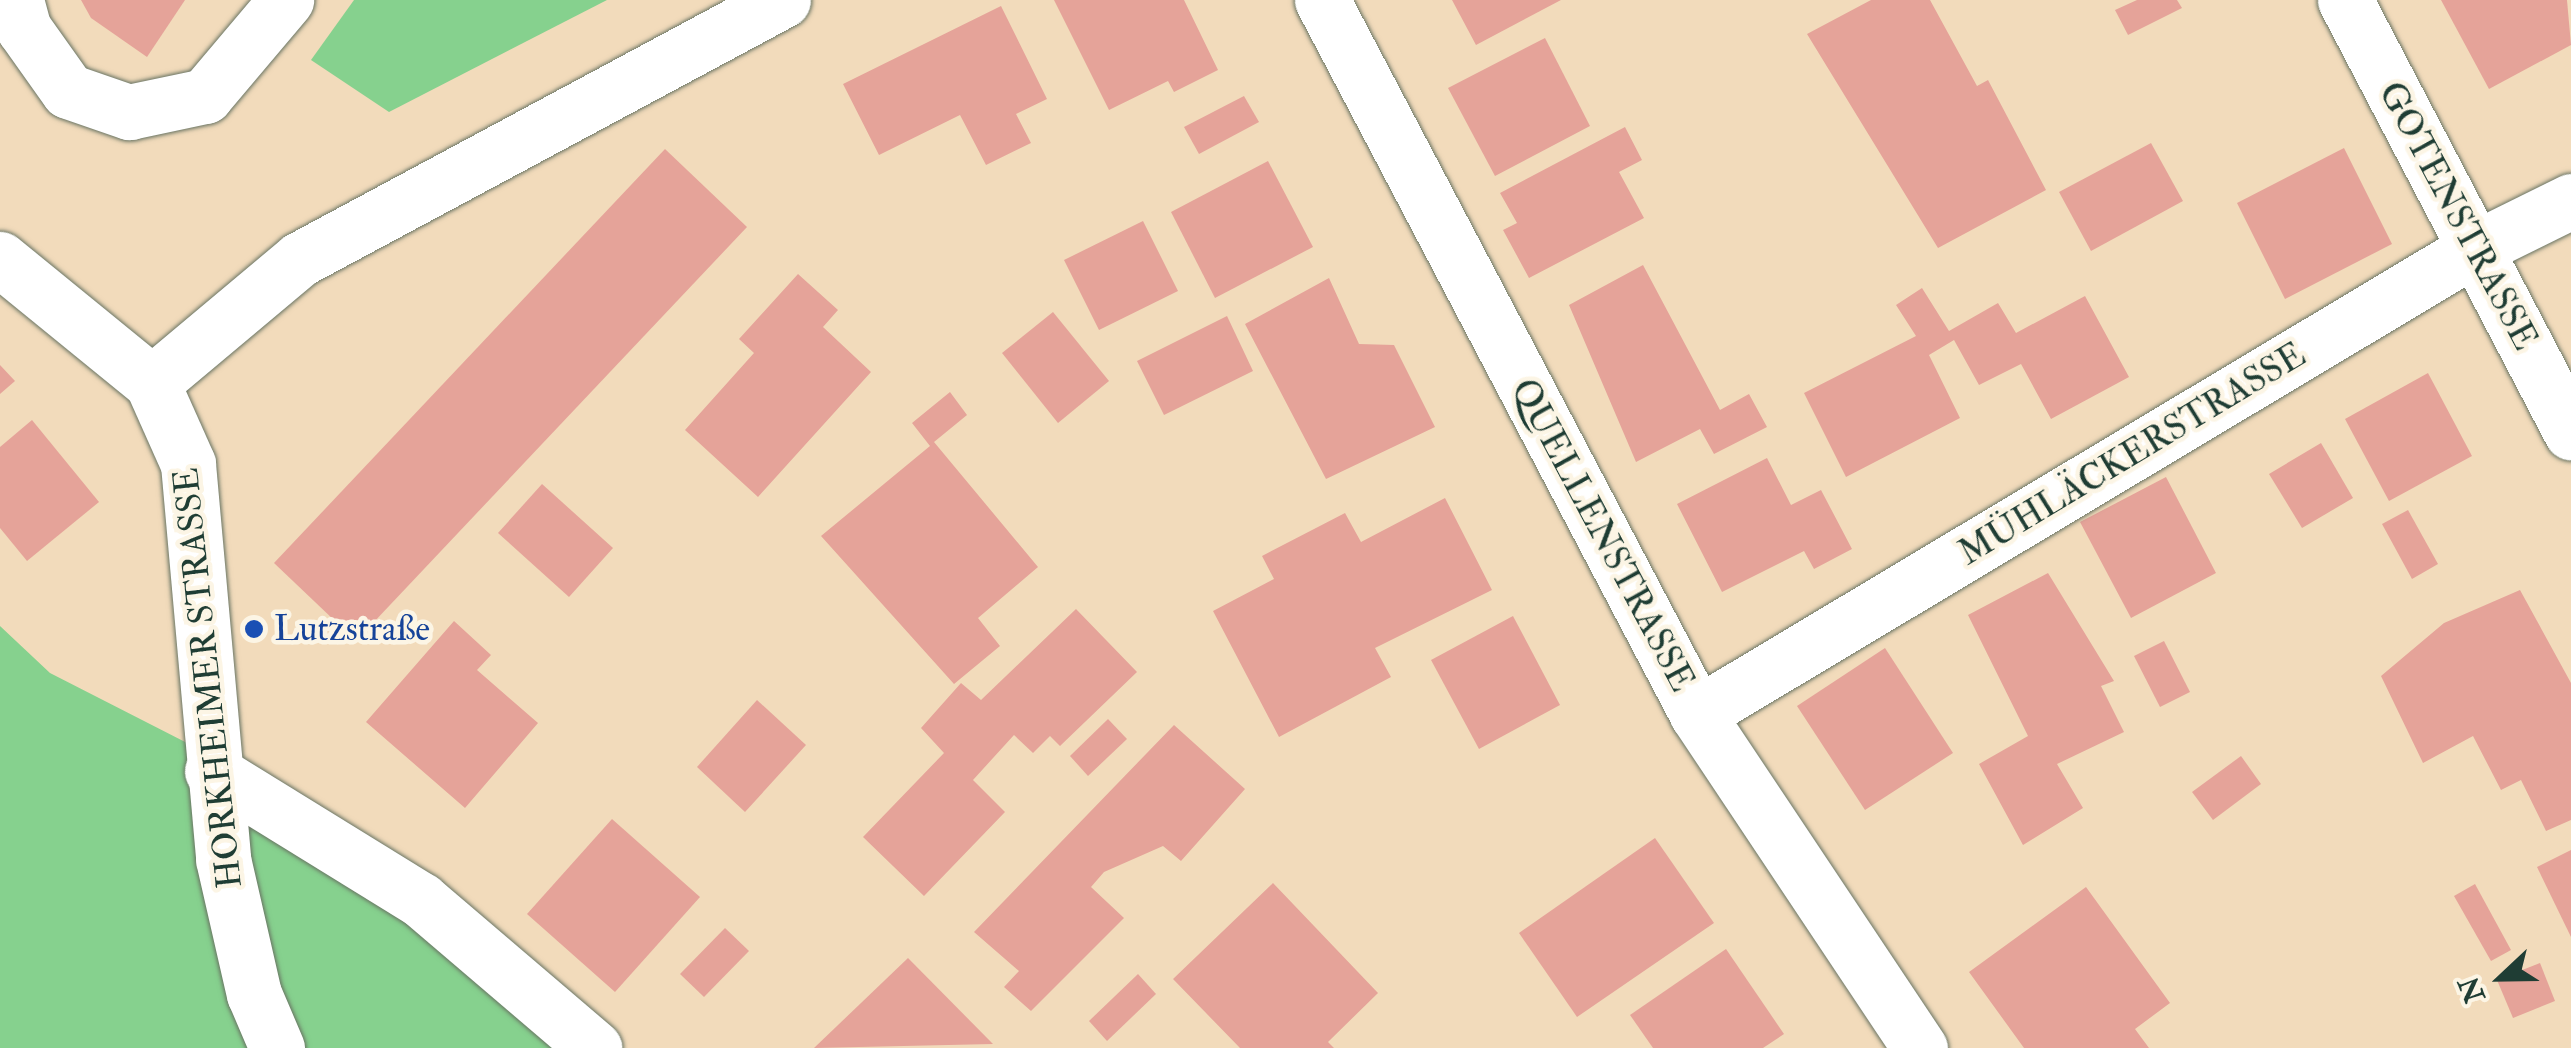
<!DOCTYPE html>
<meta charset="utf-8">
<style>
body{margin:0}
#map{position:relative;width:2571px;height:1048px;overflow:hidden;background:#f2dbbb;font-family:"IM FELL Double Pica",serif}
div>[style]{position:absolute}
.green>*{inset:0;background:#86d18e}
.building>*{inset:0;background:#e5a399}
.roads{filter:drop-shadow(0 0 2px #697463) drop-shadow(0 0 2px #697463)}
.minor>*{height:55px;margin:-27.5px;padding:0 27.5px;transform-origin:27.5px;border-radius:27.5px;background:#fff}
.tertiary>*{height:55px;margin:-27.5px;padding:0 27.5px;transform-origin:27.5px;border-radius:27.5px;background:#fff}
.dots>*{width:28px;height:28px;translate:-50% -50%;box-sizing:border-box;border:5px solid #fcf5e5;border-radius:50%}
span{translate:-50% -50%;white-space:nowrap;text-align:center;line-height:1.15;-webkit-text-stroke:9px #fcf5e5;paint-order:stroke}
.street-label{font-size:35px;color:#1f3d34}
.transit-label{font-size:35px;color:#164399}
.left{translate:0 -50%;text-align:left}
.north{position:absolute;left:2451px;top:928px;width:100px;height:100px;-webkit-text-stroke:8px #fcf5e5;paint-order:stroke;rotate:248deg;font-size:28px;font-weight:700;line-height:40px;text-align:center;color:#1f3d34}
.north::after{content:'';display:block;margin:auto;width:35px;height:45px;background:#1f3d34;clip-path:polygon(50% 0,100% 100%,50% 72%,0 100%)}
</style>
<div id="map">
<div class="green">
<div style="clip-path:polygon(354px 0,607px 0,389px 112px,311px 60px)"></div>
<div style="clip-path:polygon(0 626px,50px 673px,287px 794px,567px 1048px,0 1048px)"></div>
</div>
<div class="building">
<div style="clip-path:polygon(81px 0,185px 0,147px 57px,91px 18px)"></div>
<div style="clip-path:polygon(1054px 0,1184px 0,1218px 70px,1174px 92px,1168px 81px,1109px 110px)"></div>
<div style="clip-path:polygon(1452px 0,1561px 0,1476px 45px)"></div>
<div style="clip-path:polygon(1871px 0,1930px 0,1977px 86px,1988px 80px,2046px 190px,1938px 248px,1807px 34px)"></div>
<div style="clip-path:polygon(2137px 0,2177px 0,2182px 8px,2128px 35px,2115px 10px)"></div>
<div style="clip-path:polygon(2441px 0,2567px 0,2571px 45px,2489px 89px)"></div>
<div style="clip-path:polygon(1001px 6px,1047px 99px,1016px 114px,1031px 143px,986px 165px,960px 115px,879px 155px,843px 84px)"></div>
<div style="clip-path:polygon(1545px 38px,1590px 126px,1495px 176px,1448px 88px)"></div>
<div style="clip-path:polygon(1244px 96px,1259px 122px,1199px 154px,1184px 127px)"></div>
<div style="clip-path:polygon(1625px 127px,1642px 160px,1619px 172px,1644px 218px,1529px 278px,1503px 230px,1517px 223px,1500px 193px)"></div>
<div style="clip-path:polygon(2151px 143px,2183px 201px,2091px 251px,2059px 192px)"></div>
<div style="clip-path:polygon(2344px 148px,2392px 244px,2285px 299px,2237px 203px)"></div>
<div style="clip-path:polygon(665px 149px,747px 227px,356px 641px,274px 563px)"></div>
<div style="clip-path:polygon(1268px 161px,1313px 247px,1215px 298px,1171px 212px)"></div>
<div style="clip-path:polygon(1143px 221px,1178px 291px,1099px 330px,1064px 260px)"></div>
<div style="clip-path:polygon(1643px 265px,1720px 410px,1749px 394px,1767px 427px,1714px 454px,1700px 429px,1636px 462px,1569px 305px)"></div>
<div style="clip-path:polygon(798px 274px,838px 310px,823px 327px,871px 372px,758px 497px,685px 430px,754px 353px,739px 339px)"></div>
<div style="clip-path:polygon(1329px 278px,1359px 344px,1394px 345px,1435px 427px,1326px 479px,1245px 324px)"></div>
<div style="clip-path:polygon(1922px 288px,1949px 331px,1998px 303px,2016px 333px,2085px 296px,2129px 377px,2051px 419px,2021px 364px,1979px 385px,1954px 340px,1929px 355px,1960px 418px,1846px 477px,1804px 393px,1916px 336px,1896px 305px)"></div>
<div style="clip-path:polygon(1053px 312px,1109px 381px,1058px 423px,1002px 353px)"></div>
<div style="clip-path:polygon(1227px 316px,1253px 371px,1164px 415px,1137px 361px)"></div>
<div style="clip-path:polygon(0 365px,15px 381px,0 394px)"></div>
<div style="clip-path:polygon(2428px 373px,2472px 456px,2389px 501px,2345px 419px)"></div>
<div style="clip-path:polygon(950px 392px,967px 415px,934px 442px,1038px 567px,978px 618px,1000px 646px,954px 684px,821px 536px,930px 446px,912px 423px)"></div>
<div style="clip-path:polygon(32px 420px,99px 502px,27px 561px,0 528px,0 447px)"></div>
<div style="clip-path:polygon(2321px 443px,2353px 498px,2302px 528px,2269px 474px)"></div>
<div style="clip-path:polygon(1767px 458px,1791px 505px,1821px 490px,1852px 549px,1814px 569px,1804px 551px,1722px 592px,1677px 504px)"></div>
<div style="clip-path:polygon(2166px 477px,2216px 573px,2131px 618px,2080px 522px)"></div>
<div style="clip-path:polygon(542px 484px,613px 548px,569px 597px,498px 533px)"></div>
<div style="clip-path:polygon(1445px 498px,1492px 590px,1375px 648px,1391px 677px,1279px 737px,1213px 611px,1274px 579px,1262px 556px,1345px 513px,1361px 542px)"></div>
<div style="clip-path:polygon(2408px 510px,2438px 564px,2412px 579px,2382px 524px)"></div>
<div style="clip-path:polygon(2048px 573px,2114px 681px,2101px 686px,2124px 732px,2057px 764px,2083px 808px,2023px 845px,1979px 764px,2028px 736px,1968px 615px)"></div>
<div style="clip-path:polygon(2520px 590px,2571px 683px,2571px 820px,2546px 831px,2521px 780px,2501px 790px,2473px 736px,2423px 763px,2381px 676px,2444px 623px)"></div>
<div style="clip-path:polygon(1076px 609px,1137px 672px,1060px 746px,1050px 736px,1033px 753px,1014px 735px,973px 780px,1005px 812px,924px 896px,863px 837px,944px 753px,921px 728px,961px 683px,981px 700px)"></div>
<div style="clip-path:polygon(1513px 616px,1560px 705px,1479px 749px,1431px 660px)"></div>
<div style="clip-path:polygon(454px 621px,491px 655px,477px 670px,538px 723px,465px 808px,366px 722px)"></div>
<div style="clip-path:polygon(2164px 641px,2190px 692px,2160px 707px,2134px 656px)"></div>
<div style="clip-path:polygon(1885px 648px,1953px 753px,1865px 810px,1797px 706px)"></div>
<div style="clip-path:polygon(757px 700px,806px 745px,745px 812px,697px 767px)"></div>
<div style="clip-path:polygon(1108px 719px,1127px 739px,1088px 776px,1070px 756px)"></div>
<div style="clip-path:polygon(1174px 725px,1245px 789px,1181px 861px,1163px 846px,1104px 872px,1091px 887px,1124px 918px,1031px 1011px,1004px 987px,1019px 971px,974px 932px)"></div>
<div style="clip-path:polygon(2241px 756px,2261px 784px,2213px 820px,2192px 792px)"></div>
<div style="clip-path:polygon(612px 819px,700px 897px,615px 992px,527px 914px)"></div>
<div style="clip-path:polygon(1655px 838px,1714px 923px,1577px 1017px,1519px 933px)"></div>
<div style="clip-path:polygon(2571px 850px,2571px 937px,2537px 867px)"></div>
<div style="clip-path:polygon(1273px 883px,1378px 993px,1328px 1042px,1334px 1048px,1240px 1048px,1173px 979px)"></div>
<div style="clip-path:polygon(2475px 884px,2511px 950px,2491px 961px,2454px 896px)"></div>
<div style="clip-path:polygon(2086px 887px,2170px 1003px,2135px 1029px,2149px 1048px,2024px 1048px,1969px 972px)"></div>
<div style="clip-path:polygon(725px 928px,749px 951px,704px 997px,680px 974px)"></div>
<div style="clip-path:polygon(1726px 949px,1784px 1034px,1763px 1048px,1653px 1048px,1630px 1015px)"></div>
<div style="clip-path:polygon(908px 958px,993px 1044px,814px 1048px)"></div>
<div style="clip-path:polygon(2540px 963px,2555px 1001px,2513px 1018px,2497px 980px)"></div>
<div style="clip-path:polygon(1138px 974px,1156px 994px,1107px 1041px,1089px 1021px)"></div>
</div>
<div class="roads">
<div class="minor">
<div style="left:16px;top:0;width:30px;rotate:75deg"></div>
<div style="left:24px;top:29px;width:76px;rotate:54.6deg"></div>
<div style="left:68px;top:91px;width:65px;rotate:19deg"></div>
<div style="left:129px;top:112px;width:78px;rotate:-11.9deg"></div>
<div style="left:205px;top:96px;width:126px;rotate:-49.8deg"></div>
<div style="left:1322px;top:0;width:806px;rotate:62.29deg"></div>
<div style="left:1697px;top:714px;width:402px;rotate:56.3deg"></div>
<div style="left:2345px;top:0;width:488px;rotate:62.4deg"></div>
<div style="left:1697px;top:714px;width:908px;rotate:-30.89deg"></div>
<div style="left:2476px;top:248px;width:106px;rotate:-26.3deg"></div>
<div style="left:212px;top:771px;width:246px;rotate:31.7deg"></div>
<div style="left:421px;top:900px;width:228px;rotate:40.5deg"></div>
</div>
<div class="tertiary">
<div style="left:0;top:259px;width:196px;rotate:39.2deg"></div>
<div style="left:152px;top:383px;width:89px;rotate:66deg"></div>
<div style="left:188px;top:464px;width:397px;rotate:84.9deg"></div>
<div style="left:223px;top:859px;width:139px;rotate:77.1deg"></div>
<div style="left:254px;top:994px;width:59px;rotate:66.9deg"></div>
<div style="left:152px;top:383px;width:193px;rotate:-40deg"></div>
<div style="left:300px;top:259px;width:548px;rotate:-28.2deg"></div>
</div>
</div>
<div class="dots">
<div style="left:254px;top:629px;background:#1a4fb4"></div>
</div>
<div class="street-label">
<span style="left:2458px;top:216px;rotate:62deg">GOTENSTRASSE</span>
<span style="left:2132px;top:454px;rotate:-31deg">MÜHLÄCKERSTRASSE</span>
<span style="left:1603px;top:535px;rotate:62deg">QUELLENSTRASSE</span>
<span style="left:208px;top:678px;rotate:-96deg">HORKHEIMER STRASSE</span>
</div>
<div class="transit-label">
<span class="left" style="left:274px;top:629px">Lutzstraße</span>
</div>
<div class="north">N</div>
</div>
